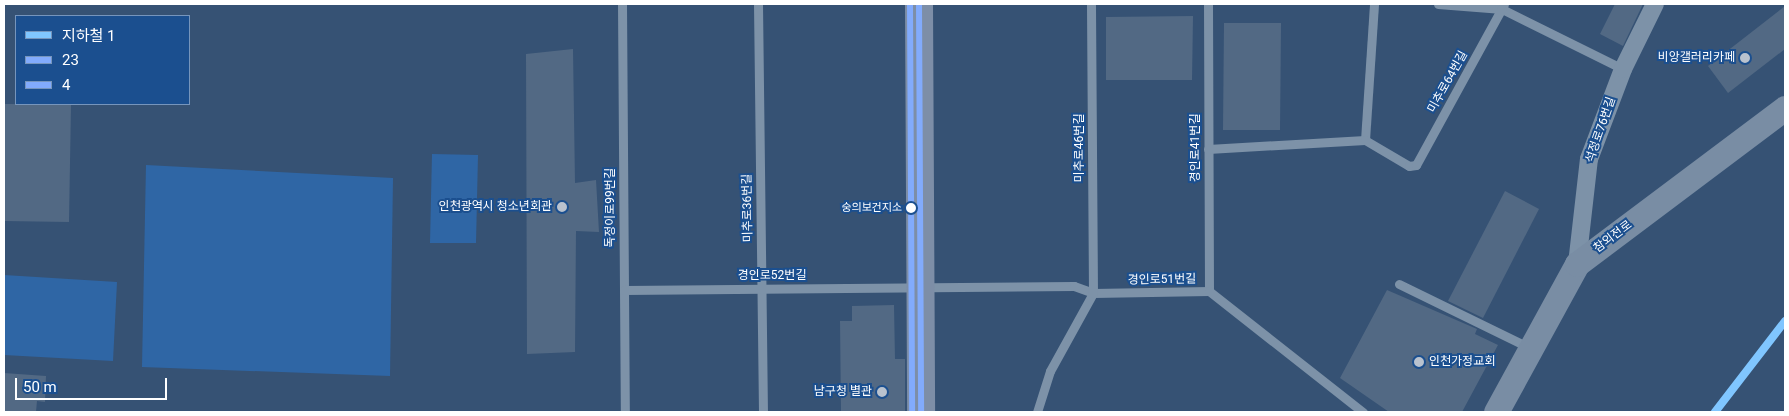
<!DOCTYPE html>
<meta charset="utf-8">
<style>
body{margin:0}
#map{position:relative;width:1789px;height:416px;overflow:hidden;background:#365274;font-family:Roboto,"Noto Sans KR",sans-serif}
div>[style]{position:absolute}
.green>*{inset:0;background:#2f66a5}
.building>*{inset:0;background:#526984}
.service>*{height:9px;margin:-4.5px;padding:0 4.5px;transform-origin:4.5px;border-radius:4.5px;background:#7d92a8}
.minor>*{height:18px;margin:-9px;padding:0 9px;transform-origin:9px;border-radius:9px;background:#7d92a8}
.secondary>*{height:25px;margin:-12.5px;padding:0 12.5px;transform-origin:12.5px;border-radius:12.5px;background:#798da4}
.primary>*{height:28px;margin:-14px;padding:0 14px;transform-origin:14px;border-radius:14px;background:#7d8ea7}
.bus-1>*{height:6px;margin:-3px;padding:0 3px;transform-origin:3px;border-radius:3px;background:#82abfc}
.bus-2>*{height:6px;margin:-3px;padding:0 3px;transform-origin:3px;border-radius:3px;background:#82abfc}
.metro-1>*{height:8px;margin:-4px;padding:0 4px;transform-origin:4px;border-radius:4px;background:#80c6ff}
.dots>*{width:14px;height:14px;translate:-50% -50%;box-sizing:border-box;border:2px solid #1b4f8f;border-radius:50%}
span{translate:-50% -50%;white-space:nowrap;text-align:center;line-height:1.15;-webkit-text-stroke:4px #1b4f8f;paint-order:stroke}
.bus-label{font-size:11px;color:#fff}
.right{translate:-100% -50%;text-align:right}
.poi-label{font-size:12px;color:#fff}
.left{translate:0 -50%;text-align:left}
.street-label{font-size:12px;color:#fff}
.frame{position:absolute;inset:0;border:5px solid #fff;pointer-events:none}
.legend{position:absolute;left:15px;top:15px;width:175px;height:90px;box-sizing:border-box;background:#1b4f8f;border:1px solid #7695bc;margin:0;padding:6px 9px;list-style:none;font-size:15px;color:#fff}
.legend li{display:flex;align-items:center;gap:10px;height:25px}
.legend b{width:25px;border:1px solid #7695bc}
.scale{position:absolute;left:15px;top:378px;width:152px;height:22px;box-sizing:border-box;border:2px solid #fff;border-top:0;padding-left:6px;font-size:15px;line-height:18px;white-space:nowrap;color:#fff;-webkit-text-stroke:4px #1b4f8f;paint-order:stroke}
</style>
<div id="map">
<div class="green">
<div style="clip-path:polygon(432px 154px,478px 155px,476px 243px,430px 243px)"></div>
<div style="clip-path:polygon(146px 165px,393px 178px,390px 376px,142px 367px)"></div>
<div style="clip-path:polygon(4px 275px,117px 282px,113px 361px,4px 355px)"></div>
</div>
<div class="building">
<div style="clip-path:polygon(1615px 4px,1643px 4px,1623px 46px,1600px 34px)"></div>
<div style="clip-path:polygon(1785px 6px,1785px 49px,1728px 93px,1708px 66px)"></div>
<div style="clip-path:polygon(1193px 16px,1192px 80px,1106px 80px,1106px 17px)"></div>
<div style="clip-path:polygon(1224px 23px,1281px 23px,1280px 130px,1223px 130px)"></div>
<div style="clip-path:polygon(573px 49px,575px 183px,596px 180px,599px 232px,576px 231px,575px 352px,527px 354px,526px 54px)"></div>
<div style="clip-path:polygon(4px 104px,71px 104px,69px 222px,4px 221px)"></div>
<div style="clip-path:polygon(1505px 191px,1539px 209px,1483px 318px,1448px 301px)"></div>
<div style="clip-path:polygon(1387px 290px,1477px 329px,1475px 334px,1498px 345px,1462px 412px,1389px 412px,1340px 378px)"></div>
<div style="clip-path:polygon(894px 305px,895px 359px,905px 359px,905px 412px,841px 412px,840px 321px,852px 321px,852px 306px)"></div>
<div style="clip-path:polygon(4px 373px,46px 376px,45px 402px,37px 401px,36px 412px,4px 412px)"></div>
</div>
<div class="service">
<div style="left:622px;top:4px;width:408px;rotate:89.6deg"></div>
<div style="left:758px;top:4px;width:408px;rotate:89.3deg"></div>
<div style="left:1208px;top:4px;width:287px;rotate:89.8deg"></div>
<div style="left:1438px;top:4px;width:64px;rotate:4.5deg"></div>
<div style="left:1502px;top:9px;width:135px;rotate:26.4deg"></div>
<div style="left:1365px;top:140px;width:136px;rotate:-86.2deg"></div>
<div style="left:1208px;top:149px;width:157px;rotate:-3.3deg"></div>
<div style="left:1365px;top:140px;width:51px;rotate:30.6deg"></div>
<div style="left:1409px;top:166px;width:7px;rotate:-8deg"></div>
<div style="left:1416px;top:165px;width:183px;rotate:-61.3deg"></div>
<div style="left:1399px;top:284px;width:144px;rotate:26deg"></div>
<div style="left:624px;top:290px;width:450px;rotate:-0.5deg"></div>
<div style="left:1074px;top:286px;width:20px;rotate:20deg"></div>
<div style="left:1093px;top:293px;width:116px;rotate:-1deg"></div>
<div style="left:1209px;top:291px;width:196px;rotate:38.2deg"></div>
<div style="left:1037px;top:412px;width:43px;rotate:-72.4deg"></div>
<div style="left:1050px;top:371px;width:89px;rotate:-61.1deg"></div>
<div style="left:1093px;top:293px;width:289px;rotate:-90.4deg"></div>
</div>
<div class="minor">
<div style="left:1577px;top:264px;width:106px;rotate:-83.5deg"></div>
<div style="left:1589px;top:159px;width:96px;rotate:-69.3deg"></div>
<div style="left:1623px;top:69px;width:72px;rotate:-63.8deg"></div>
</div>
<div class="secondary">
<div style="left:1496px;top:412px;width:169px;rotate:-61.3deg"></div>
<div style="left:1577px;top:264px;width:260px;rotate:-36.9deg"></div>
</div>
<div class="primary">
<div style="left:919px;top:4px;width:408px;rotate:89.7deg"></div>
</div>
<div class="bus-1">
<div style="left:919px;top:4px;width:408px;rotate:89.7deg"></div>
</div>
<div class="bus-2">
<div style="left:910px;top:4px;width:408px;rotate:89.7deg"></div>
</div>
<div class="metro-1">
<div style="left:1715px;top:412px;width:115px;rotate:-52.4deg"></div>
</div>
<div class="dots">
<div style="left:1745px;top:58px;background:#b9c2ce"></div>
<div style="left:562px;top:207px;background:#b9c2ce"></div>
<div style="left:911px;top:208px;background:#fff"></div>
<div style="left:1419px;top:362px;background:#b9c2ce"></div>
<div style="left:882px;top:392px;background:#b9c2ce"></div>
</div>
<div class="bus-label">
<span class="right" style="left:902px;top:208px">숭의보건지소</span>
</div>
<div class="poi-label">
<span class="right" style="left:1735px;top:58px">비앙갤러리카페</span>
<span class="right" style="left:552px;top:207px">인천광역시 청소년회관</span>
<span class="left" style="left:1429px;top:362px">인천가정교회</span>
<span class="right" style="left:872px;top:392px">남구청 별관</span>
</div>
<div class="street-label">
<span style="left:1448px;top:82px;rotate:-61deg">미추로64번길</span>
<span style="left:1601px;top:130px;rotate:-71deg">석정로76번길</span>
<span style="left:1080px;top:148px;rotate:-90deg">미추로46번길</span>
<span style="left:1196px;top:148px;rotate:-90deg">경인로41번길</span>
<span style="left:611px;top:208px;rotate:-90deg">독정이로99번길</span>
<span style="left:748px;top:208px;rotate:-91deg">미추로36번길</span>
<span style="left:1613px;top:237px;rotate:-37deg">참외전로</span>
<span style="left:772px;top:276px">경인로52번길</span>
<span style="left:1162px;top:280px;rotate:-1deg">경인로51번길</span>
</div>
<div class="frame"></div>
<ul class="legend">
<li><b style="height:6px;background:#80c6ff"></b>지하철 1</li>
<li><b style="height:6px;background:#82abfc"></b>23</li>
<li><b style="height:6px;background:#82abfc"></b>4</li>
</ul>
<div class="scale">50 m</div>
</div>
